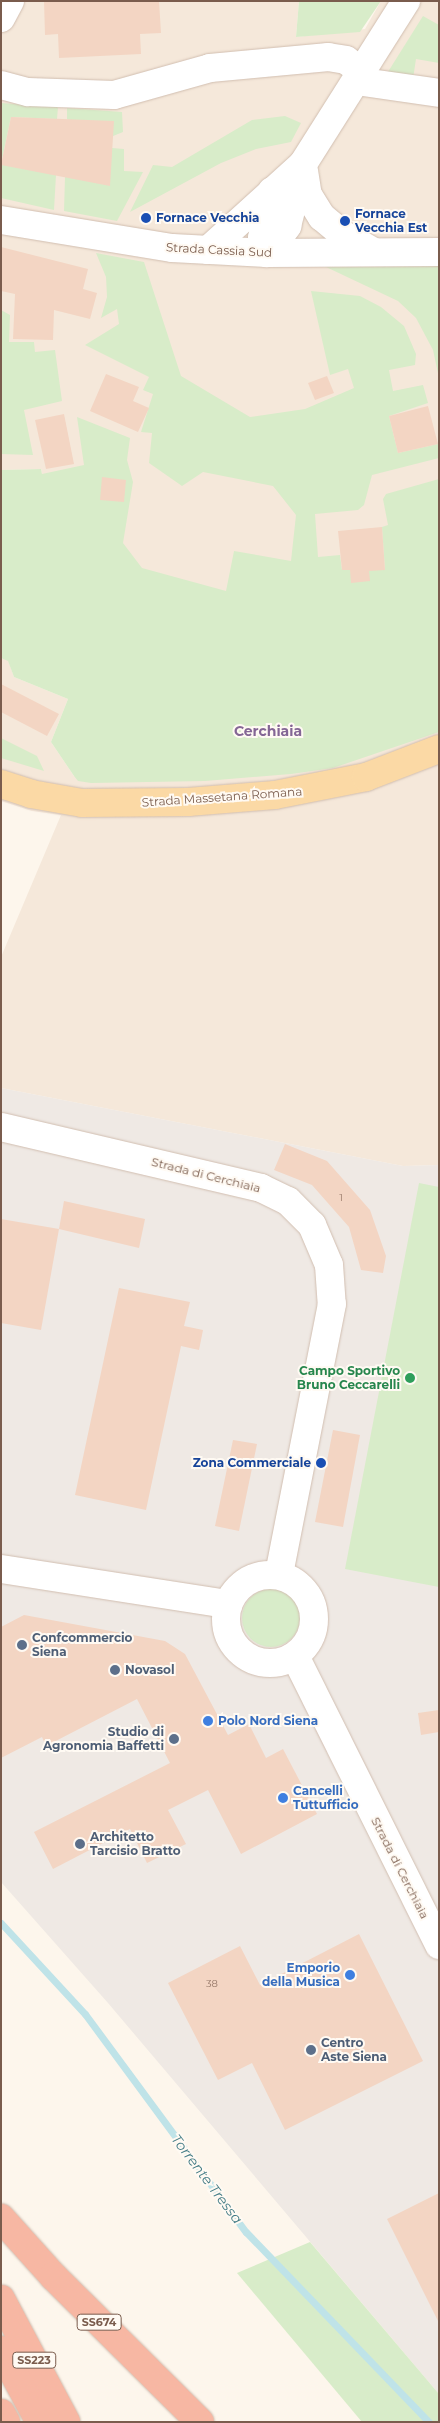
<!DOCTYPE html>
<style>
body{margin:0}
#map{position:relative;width:440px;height:2423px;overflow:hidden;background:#fdf6ec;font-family:Montserrat,sans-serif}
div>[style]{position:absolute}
.residential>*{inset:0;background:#f5e8da}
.industrial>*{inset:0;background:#efe9e4}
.green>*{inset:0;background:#d8ecc9}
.round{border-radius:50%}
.stream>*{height:7px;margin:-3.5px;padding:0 3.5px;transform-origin:3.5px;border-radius:3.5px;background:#bfe3e8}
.building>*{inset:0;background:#f3d5c3}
.roads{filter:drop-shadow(0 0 1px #d1beb0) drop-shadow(0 0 1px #d1beb0)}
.street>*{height:28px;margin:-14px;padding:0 14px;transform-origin:14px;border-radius:14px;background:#fff}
.street>.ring{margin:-14px;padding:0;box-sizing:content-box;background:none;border:28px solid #fff;border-radius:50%}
.secondary>*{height:28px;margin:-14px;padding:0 14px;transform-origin:14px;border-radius:14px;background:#fff}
.primary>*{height:28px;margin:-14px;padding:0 14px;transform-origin:14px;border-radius:14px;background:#fbd9a5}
.highway>*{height:28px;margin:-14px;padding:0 14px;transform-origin:14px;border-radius:14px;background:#f7b7a3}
.dots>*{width:14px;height:14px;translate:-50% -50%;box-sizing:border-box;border:2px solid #fffaf3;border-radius:50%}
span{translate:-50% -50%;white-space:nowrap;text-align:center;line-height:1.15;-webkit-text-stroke:4px #fffaf3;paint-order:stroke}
.number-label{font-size:10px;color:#987a6a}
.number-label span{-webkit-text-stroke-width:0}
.shield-label span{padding:1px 4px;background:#fffaf3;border:1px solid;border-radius:4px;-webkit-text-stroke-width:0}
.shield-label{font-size:11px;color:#7a5c4d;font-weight:700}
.transit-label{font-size:12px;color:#164399;font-weight:700}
.left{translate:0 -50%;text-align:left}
.right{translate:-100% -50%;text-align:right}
.street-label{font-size:12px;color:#7a5c4d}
.leisure-label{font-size:12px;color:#27864d;font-weight:700}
.service-label{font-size:12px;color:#4e5e75;font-weight:700}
.shop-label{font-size:12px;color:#366cbe;font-weight:700}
.neighbourhood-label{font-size:14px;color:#846695;font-weight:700}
.water-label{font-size:14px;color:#437c86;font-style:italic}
.frame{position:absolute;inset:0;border:2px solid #7a5c4d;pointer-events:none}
</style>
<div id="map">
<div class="residential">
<div style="clip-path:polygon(1px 1px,299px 1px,296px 37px,365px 29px,381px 1px,439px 1px,439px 1165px,403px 1166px,1px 1088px,1px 957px,61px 815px,32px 811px,1px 801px,1px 658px,8px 660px,14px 677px,68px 699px,51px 742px,74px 776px,91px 749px,41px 469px,1px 470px)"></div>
</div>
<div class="industrial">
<div style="clip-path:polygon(1px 1088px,403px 1166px,439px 1165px,439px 2394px,108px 2003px,1px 1882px)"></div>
</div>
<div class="green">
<div style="clip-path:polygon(299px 1px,381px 1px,360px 32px,296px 37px)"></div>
<div style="clip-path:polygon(423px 16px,439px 25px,439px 63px,416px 59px,413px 79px,386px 75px)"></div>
<div style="clip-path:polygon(1px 103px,58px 107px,57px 119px,11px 117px,1px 164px,56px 175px,54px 210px,1px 198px)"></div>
<div style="clip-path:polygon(67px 108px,122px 112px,123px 132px,113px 136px,67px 119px)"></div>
<div style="clip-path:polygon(285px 116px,301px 123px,291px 142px,256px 149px,221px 163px,130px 212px,153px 165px,172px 167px,252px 120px)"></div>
<div style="clip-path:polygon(112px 148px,124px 149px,124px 171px,143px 172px,117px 221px,64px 211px,65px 177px)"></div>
<div style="clip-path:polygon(96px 253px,144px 262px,181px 376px,250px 417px,305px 409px,354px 388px,348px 369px,330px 375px,311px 291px,360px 296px,381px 307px,404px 326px,416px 354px,415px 365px,389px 370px,393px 391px,423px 385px,428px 403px,389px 416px,398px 453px,438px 444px,439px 458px,372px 475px,364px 505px,358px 510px,315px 514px,318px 557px,340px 555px,342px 570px,385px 570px,382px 527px,388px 525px,383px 499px,386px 494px,439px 479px,439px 732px,333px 768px,291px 774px,205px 781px,91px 783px,78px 781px,74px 776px,51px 742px,68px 699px,14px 677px,8px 661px,1px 658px,1px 470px,41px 469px,42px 474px,84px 465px,77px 417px,130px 438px,127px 460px,133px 482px,123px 543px,142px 568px,226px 591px,234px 551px,291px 561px,296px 515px,273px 486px,203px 472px,182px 486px,149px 463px,152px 433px,141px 432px,153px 394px,143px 390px,149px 377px,85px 345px,119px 324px,117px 309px,101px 318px,107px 297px,106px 277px)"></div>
<div style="clip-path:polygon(439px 266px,439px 378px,433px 350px,416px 318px,398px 301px,326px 267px)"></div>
<div style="clip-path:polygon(1px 310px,10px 315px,9px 342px,34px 342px,35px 352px,55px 350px,62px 401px,24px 410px,33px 455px,1px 454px)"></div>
<div style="clip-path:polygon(1px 738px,37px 756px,44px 771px,1px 758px)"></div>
<div style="clip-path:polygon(419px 1183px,439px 1187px,439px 1587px,345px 1569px)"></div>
<div class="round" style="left:242px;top:1589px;width:58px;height:58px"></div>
<div style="clip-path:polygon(310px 2242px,439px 2394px,439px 2422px,362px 2422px,237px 2273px)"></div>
</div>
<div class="stream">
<div style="left:1px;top:1923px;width:124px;rotate:47.3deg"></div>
<div style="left:85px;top:2014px;width:271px;rotate:53.6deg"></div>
<div style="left:246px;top:2232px;width:264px;rotate:46.1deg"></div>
</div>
<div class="building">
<div style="clip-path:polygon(44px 1px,159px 1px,161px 33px,140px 34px,141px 54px,59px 58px,58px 34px,45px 35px)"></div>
<div style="clip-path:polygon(11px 117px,114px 121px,110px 186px,1px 165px)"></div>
<div style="clip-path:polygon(1px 247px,88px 269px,83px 289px,97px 293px,90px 319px,54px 310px,53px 340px,13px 339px,15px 294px,1px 291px)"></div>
<div style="clip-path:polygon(106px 374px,139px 387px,133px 401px,149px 408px,138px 432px,90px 411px)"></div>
<div style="clip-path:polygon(327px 376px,334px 393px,315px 400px,308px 383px)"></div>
<div style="clip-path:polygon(428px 406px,438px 444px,398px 453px,389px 416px)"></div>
<div style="clip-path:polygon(64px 414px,74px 464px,46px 469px,35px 420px)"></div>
<div style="clip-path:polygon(102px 477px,126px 480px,124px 502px,100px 500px)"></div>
<div style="clip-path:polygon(382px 527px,385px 570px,369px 571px,370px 581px,351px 583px,350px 570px,342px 570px,338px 531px)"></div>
<div style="clip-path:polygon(1px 684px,59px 714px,47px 736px,1px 712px)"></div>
<div style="clip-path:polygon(285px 1144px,327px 1161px,370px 1210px,386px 1256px,383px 1273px,361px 1270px,349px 1227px,312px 1185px,274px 1170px)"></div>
<div style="clip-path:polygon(64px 1201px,145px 1219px,139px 1248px,59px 1229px)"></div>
<div style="clip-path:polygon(1px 1219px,59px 1229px,41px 1330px,1px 1323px)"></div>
<div style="clip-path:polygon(119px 1288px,190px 1302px,184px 1326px,203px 1330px,199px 1350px,181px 1346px,146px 1510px,75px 1495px)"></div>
<div style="clip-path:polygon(333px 1430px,360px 1435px,343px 1527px,315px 1522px)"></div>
<div style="clip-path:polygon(233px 1440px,257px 1444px,239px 1531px,215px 1526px)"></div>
<div style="clip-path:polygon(24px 1615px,165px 1641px,185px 1654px,228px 1735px,249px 1724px,266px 1758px,283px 1749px,317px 1814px,241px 1854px,208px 1790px,168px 1810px,186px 1844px,147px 1863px,130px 1829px,53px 1869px,34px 1832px,170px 1763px,137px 1699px,46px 1746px,42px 1737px,1px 1758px,1px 1627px)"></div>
<div style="clip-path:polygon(439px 1710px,439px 1732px,421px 1735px,418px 1713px)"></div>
<div style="clip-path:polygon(359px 1934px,423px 2061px,285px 2130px,252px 2063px,218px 2080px,168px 1983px,240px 1946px,260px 1985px)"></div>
<div style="clip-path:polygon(439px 2193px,439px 2323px,387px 2219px)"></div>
</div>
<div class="roads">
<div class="street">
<div style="left:1px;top:18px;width:19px;rotate:-62deg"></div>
<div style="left:356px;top:81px;width:84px;rotate:8.2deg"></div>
<div style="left:1px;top:85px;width:28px;rotate:15deg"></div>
<div style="left:28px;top:92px;width:86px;rotate:2deg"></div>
<div style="left:114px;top:95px;width:100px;rotate:-15.7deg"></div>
<div style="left:210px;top:68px;width:119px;rotate:-5.3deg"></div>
<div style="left:328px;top:57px;width:18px;rotate:9deg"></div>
<div style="left:346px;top:60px;width:20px;rotate:37deg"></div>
<div style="left:304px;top:171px;width:24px;rotate:81deg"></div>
<div style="left:308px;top:195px;width:26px;rotate:58deg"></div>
<div style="left:322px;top:217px;width:25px;rotate:40deg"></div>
<div style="left:341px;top:233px;width:38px;rotate:30deg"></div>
<div style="left:272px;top:191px;width:48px;rotate:102deg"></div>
<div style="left:262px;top:238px;width:16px;rotate:72deg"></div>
<div style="left:267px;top:253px;width:34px;rotate:-53deg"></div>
<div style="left:287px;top:226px;width:64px;rotate:-75.5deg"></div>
<div style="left:208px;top:250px;width:128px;rotate:-42.2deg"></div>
<div style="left:303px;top:164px;width:193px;rotate:-57.7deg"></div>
<div style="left:1px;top:1127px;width:267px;rotate:13.2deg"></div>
<div style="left:261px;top:1188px;width:30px;rotate:26deg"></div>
<div style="left:288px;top:1201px;width:34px;rotate:45deg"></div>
<div style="left:312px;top:1225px;width:43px;rotate:67deg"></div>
<div style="left:329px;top:1265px;width:39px;rotate:86deg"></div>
<div style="left:332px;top:1304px;width:276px;rotate:101.1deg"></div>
<div style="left:1px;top:1569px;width:230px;rotate:8.8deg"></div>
<div class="ring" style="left:226px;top:1575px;width:60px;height:60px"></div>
<div style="left:295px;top:1656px;width:323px;rotate:63.5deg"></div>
</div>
<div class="secondary">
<div style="left:1px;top:220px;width:173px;rotate:9.3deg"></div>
<div style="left:172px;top:248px;width:95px;rotate:3deg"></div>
<div style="left:267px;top:253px;width:172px;rotate:-0.3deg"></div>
</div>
<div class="primary">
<div style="left:1px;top:784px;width:32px;rotate:18deg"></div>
<div style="left:31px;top:794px;width:52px;rotate:10deg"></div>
<div style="left:82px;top:803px;width:106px;rotate:-0.5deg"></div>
<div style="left:188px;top:802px;width:87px;rotate:-4.6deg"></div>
<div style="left:275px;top:795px;width:93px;rotate:-11.2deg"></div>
<div style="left:366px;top:777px;width:78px;rotate:-21deg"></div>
</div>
<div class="highway">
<div style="left:1px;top:2218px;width:78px;rotate:48.1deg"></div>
<div style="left:53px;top:2276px;width:207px;rotate:44.8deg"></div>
<div style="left:1px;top:2299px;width:139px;rotate:62.1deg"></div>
<div style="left:1px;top:2350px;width:82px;rotate:61.6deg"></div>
<div style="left:1px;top:2413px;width:10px;rotate:61deg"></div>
</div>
</div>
<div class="dots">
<div style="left:146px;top:218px;background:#1a4fb4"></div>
<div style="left:345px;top:221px;background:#1a4fb4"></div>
<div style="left:410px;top:1378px;background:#2e9e5b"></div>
<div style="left:321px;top:1463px;background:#1a4fb4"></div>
<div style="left:22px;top:1645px;background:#5c6f8a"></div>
<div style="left:115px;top:1670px;background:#5c6f8a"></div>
<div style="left:208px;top:1721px;background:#3f7fe0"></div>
<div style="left:174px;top:1739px;background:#5c6f8a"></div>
<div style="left:283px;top:1798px;background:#3f7fe0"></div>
<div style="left:80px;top:1844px;background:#5c6f8a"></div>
<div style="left:350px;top:1975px;background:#3f7fe0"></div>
<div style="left:311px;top:2050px;background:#5c6f8a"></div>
</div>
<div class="number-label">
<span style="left:341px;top:1198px">1</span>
<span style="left:212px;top:1984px">38</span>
</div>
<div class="shield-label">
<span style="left:99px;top:2322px">SS674</span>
<span style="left:34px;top:2360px">SS223</span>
</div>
<div class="transit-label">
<span class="left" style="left:355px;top:221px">Fornace<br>Vecchia Est</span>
<span class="left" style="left:156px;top:218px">Fornace Vecchia</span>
<span class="right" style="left:311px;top:1463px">Zona Commerciale</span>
</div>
<div class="street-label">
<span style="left:219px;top:250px;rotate:3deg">Strada Cassia Sud</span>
<span style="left:222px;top:797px;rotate:-4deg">Strada Massetana Romana</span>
<span style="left:206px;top:1175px;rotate:14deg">Strada di Cerchiaia</span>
<span style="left:400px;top:1868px;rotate:63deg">Strada di Cerchiaia</span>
</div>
<div class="leisure-label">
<span class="right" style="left:400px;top:1378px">Campo Sportivo<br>Bruno Ceccarelli</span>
</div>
<div class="service-label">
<span class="left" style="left:32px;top:1645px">Confcommercio<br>Siena</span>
<span class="left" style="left:125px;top:1670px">Novasol</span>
<span class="right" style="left:164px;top:1739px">Studio di<br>Agronomia Baffetti</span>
<span class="left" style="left:90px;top:1844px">Architetto<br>Tarcisio Bratto</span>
<span class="left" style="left:321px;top:2050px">Centro<br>Aste Siena</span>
</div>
<div class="shop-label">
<span class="left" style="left:218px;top:1721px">Polo Nord Siena</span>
<span class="left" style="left:293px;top:1798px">Cancelli<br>Tuttufficio</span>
<span class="right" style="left:340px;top:1975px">Emporio<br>della Musica</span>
</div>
<div class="neighbourhood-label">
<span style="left:268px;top:731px">Cerchiaia</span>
</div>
<div class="water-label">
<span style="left:207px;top:2179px;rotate:53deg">Torrente Tressa</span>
</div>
<div class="frame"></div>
</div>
